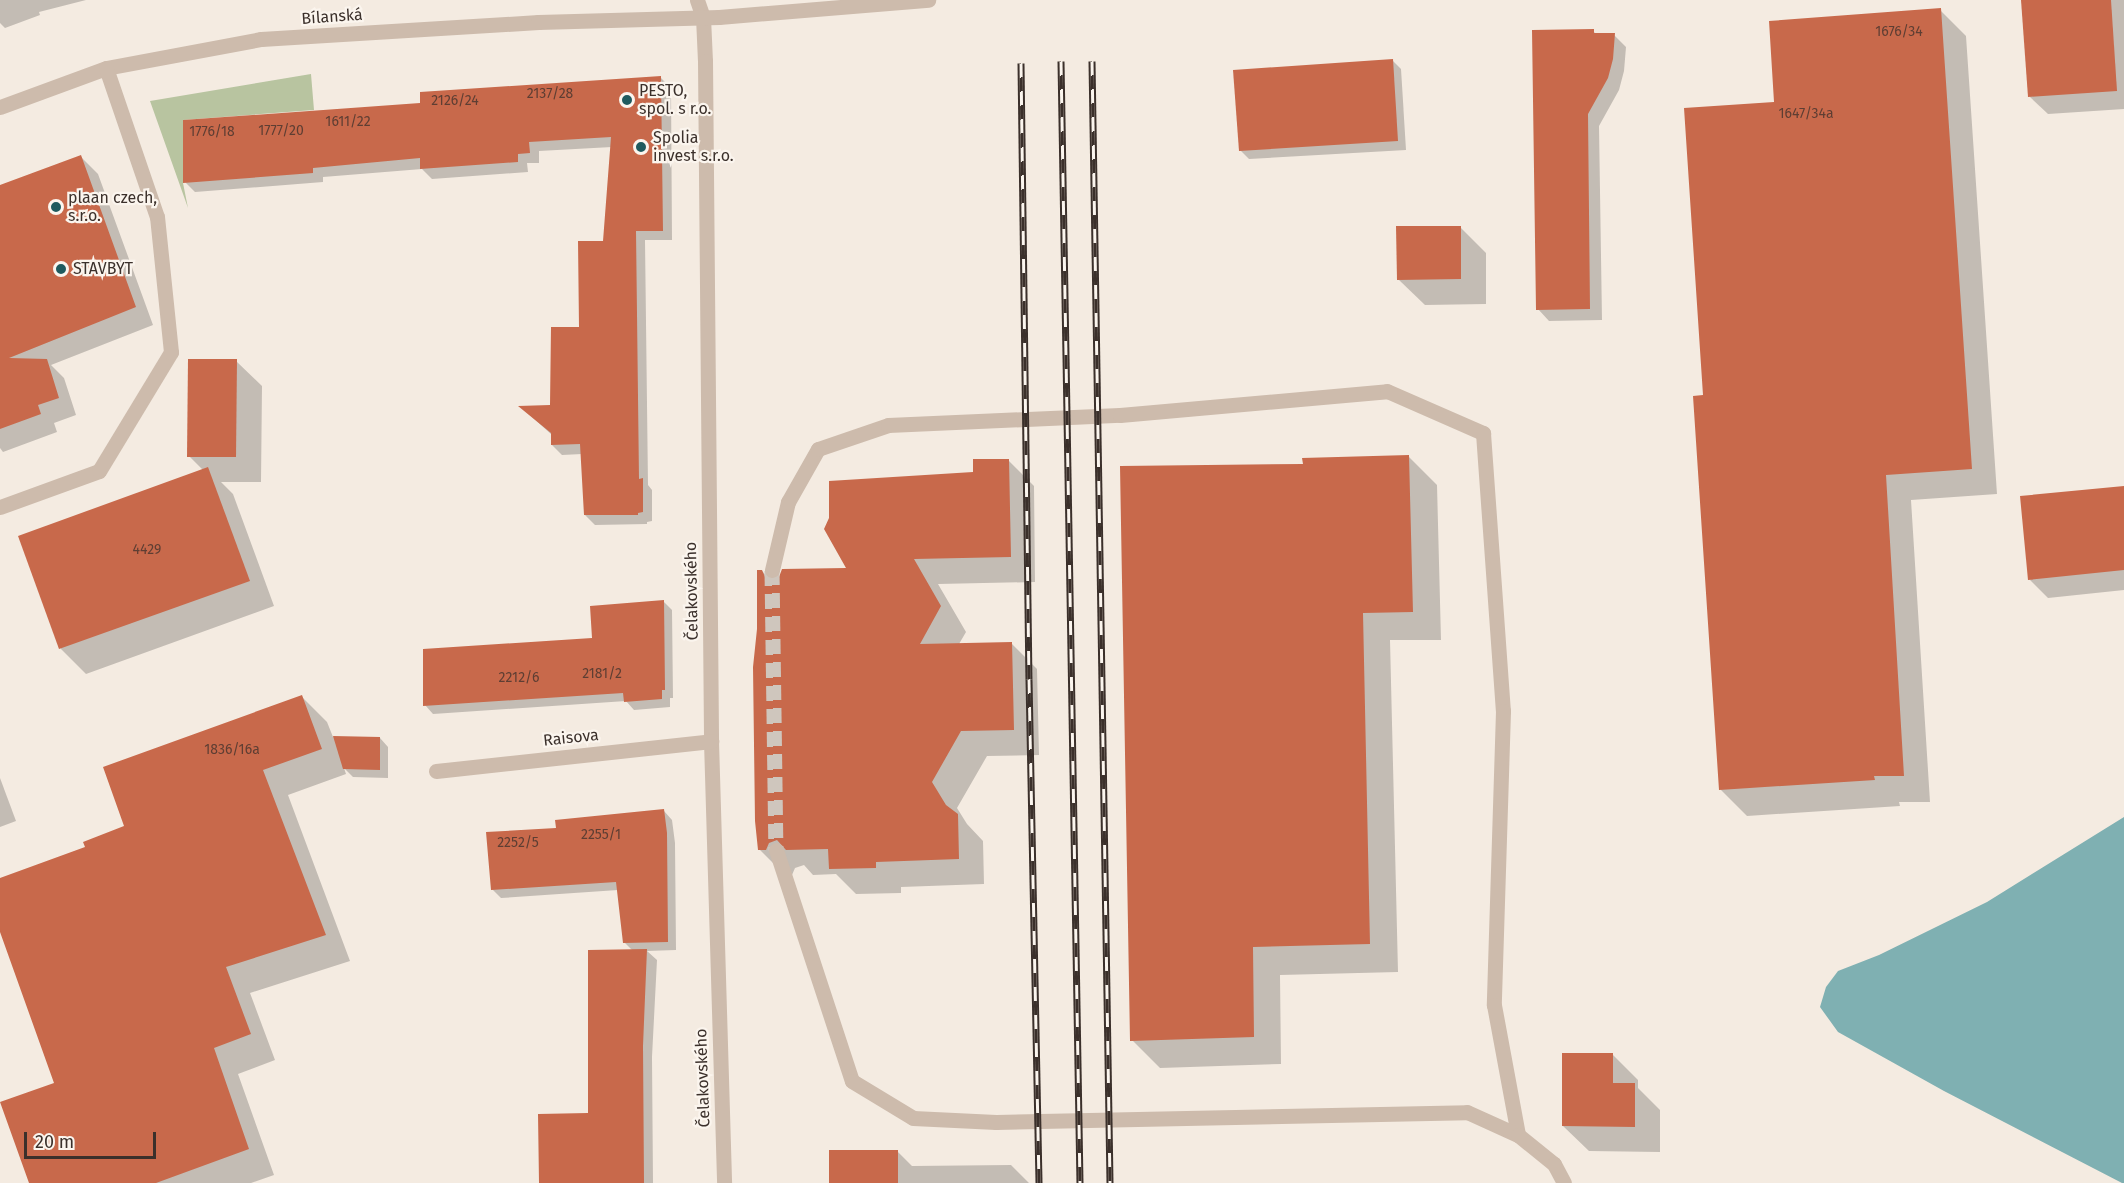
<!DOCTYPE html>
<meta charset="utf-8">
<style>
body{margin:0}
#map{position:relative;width:2124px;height:1183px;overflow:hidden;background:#f4ebe1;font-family:"Fira Sans",sans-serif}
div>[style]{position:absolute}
.green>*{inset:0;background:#b8c4a0}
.water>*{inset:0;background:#7fb0b2}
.shadow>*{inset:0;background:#0003}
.building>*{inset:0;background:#c8694b}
.minor-tunnel>*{height:15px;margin-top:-7.5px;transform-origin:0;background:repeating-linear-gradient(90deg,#cfc6bd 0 15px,transparent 0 23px)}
.minor>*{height:15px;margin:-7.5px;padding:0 7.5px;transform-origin:7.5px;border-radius:7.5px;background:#cdbbac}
.rail>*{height:7px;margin-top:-3.5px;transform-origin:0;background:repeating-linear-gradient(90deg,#fbf5ee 0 14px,#3b302b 0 28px);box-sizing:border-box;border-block:2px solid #3b302b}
.dots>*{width:16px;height:16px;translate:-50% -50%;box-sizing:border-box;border:3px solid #fbf5ee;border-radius:50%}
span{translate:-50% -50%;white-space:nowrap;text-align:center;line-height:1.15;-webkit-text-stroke:4.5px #fbf5ee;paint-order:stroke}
.number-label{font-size:14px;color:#5e3e33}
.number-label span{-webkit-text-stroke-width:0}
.street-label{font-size:16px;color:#3b302b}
.poi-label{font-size:16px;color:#3b302b}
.left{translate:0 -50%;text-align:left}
.scale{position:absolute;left:24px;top:1132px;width:132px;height:27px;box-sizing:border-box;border:3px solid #3b302b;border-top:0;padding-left:8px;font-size:18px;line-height:21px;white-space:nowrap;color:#3b302b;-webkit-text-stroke:4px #fbf5ee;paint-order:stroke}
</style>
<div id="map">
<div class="green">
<div style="clip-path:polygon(311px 74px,314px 110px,183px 120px,183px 183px,188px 208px,150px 101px)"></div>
</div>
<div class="water">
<div style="clip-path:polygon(2124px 817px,2124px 1183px,2122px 1183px,1944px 1091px,1838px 1032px,1820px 1007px,1826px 987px,1838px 971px,1879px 955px,1987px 902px)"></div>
</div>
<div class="shadow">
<div style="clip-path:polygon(0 0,86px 0,39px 12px,40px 15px,5px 28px,0 23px)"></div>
<div style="clip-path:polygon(2043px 0,2124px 0,2124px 109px,2048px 114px,2030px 97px)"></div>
<div style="clip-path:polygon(1940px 10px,1966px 36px,1997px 494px,1911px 500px,1930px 802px,1899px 802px,1900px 806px,1747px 816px,1721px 790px,1704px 396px,1776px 104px)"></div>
<div style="clip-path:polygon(1593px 31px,1597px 35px,1614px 35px,1626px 47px,1624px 71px,1619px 90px,1599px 126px,1602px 320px,1549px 321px,1538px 309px)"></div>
<div style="clip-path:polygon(1393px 61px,1401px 69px,1406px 150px,1249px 159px,1240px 150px)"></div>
<div style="clip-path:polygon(661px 78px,671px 88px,672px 240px,645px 240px,648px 485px,652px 490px,652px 521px,647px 522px,647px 524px,595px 525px,585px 515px,582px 454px,562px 455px,552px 445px,552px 435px,521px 407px,552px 407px,580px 328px,604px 242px,612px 147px,539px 151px,539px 163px,527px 163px,528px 172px,432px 179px,422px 169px,323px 177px,323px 182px,195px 192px,185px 182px,422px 104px)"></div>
<div style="clip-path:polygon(81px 157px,98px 174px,153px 325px,51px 365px,64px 378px,76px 415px,54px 423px,57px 432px,3px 452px,0 448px,0 186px)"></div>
<div style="clip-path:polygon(1460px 227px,1486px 253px,1486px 304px,1425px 305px,1399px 280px)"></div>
<div style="clip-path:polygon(236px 361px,262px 386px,261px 482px,221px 482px,233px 494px,274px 606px,86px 674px,61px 649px,20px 537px,203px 470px,189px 456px)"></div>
<div style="clip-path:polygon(1409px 457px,1437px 485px,1441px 640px,1390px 640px,1398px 972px,1280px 975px,1281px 1064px,1160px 1068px,1132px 1040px,1304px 465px)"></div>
<div style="clip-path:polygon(1009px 461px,1034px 486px,1035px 582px,938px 584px,966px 632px,959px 644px,1011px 643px,1037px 669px,1039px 755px,987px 756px,957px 808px,967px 824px,983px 841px,984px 884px,901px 887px,901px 893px,856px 894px,836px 874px,813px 875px,804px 865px,795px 868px,792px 875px,785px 875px,760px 850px,762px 571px,771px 581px,849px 569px,974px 474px)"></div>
<div style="clip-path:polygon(2124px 487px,2124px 590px,2048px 598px,2030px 580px)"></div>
<div style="clip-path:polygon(664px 602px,672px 610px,673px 698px,670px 698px,670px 707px,634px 710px,626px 701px,433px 714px,425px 705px,594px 639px)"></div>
<div style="clip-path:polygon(302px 697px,327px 722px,333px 737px,380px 738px,388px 747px,388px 778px,353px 777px,344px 768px,346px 774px,288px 795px,350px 961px,250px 993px,275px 1060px,238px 1074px,274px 1175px,251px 1183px,31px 1183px,56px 1084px,0 928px,0 880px,87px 848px,126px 827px)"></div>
<div style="clip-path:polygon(0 778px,16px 821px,0 827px)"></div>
<div style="clip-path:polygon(664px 811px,672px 820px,675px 843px,676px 950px,647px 951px,657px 960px,652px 1057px,653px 1183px,590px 1183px,590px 1114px,632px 950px,624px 942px,618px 890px,501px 898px,492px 889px,557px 829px)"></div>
<div style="clip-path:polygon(1612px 1054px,1638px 1080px,1638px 1088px,1660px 1110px,1660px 1152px,1589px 1151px,1563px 1126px)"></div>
<div style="clip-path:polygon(897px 1151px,912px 1166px,1011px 1165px,1029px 1183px,831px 1183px)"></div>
</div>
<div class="building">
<div style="clip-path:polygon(2021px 0,2111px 0,2117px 91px,2028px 97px)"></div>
<div style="clip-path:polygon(1941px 8px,1972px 469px,1886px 475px,1904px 776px,1874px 776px,1875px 780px,1719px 790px,1693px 396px,1703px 395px,1684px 108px,1774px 102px,1769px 21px)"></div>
<div style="clip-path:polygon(1594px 29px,1594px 33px,1615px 33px,1613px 59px,1608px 78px,1588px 114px,1590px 309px,1536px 310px,1532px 30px)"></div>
<div style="clip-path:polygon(1393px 59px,1398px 141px,1239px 151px,1233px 70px)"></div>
<div style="clip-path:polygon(661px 76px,663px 231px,636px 231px,639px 479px,643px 478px,643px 512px,638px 513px,638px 515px,584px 515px,580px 444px,551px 445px,551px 433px,518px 406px,550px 405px,551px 327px,579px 327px,578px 241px,603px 241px,611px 137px,529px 142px,530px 153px,518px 154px,518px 162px,420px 169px,420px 158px,313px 168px,313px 173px,183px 183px,183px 120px,420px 103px,420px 92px)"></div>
<div style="clip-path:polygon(81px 155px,136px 307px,9px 358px,47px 359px,59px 398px,38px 405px,41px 414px,0 429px,0 185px)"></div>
<div style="clip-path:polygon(1396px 226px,1461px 226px,1461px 279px,1397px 280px)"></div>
<div style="clip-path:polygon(188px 359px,237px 359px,236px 457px,187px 457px)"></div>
<div style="clip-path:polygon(1409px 455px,1413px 612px,1363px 613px,1370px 944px,1253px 947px,1254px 1037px,1130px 1041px,1120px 466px,1303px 464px,1302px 458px)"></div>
<div style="clip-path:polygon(973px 459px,1009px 459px,1011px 557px,914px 559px,941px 606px,920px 644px,1012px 642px,1014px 730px,961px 731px,932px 782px,946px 805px,958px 814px,959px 859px,876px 862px,876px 868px,829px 869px,828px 849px,786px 850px,777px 840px,769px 843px,766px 850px,758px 850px,755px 821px,753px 667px,757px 629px,757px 570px,762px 570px,765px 577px,770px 580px,779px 577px,782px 569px,846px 568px,824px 529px,829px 518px,829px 481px,973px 472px)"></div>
<div style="clip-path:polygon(208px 467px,250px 581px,59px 649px,18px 536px)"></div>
<div style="clip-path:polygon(2124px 486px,2124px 570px,2028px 580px,2020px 496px)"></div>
<div style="clip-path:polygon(664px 600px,665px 690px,662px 690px,662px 699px,624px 702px,623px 693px,423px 706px,423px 649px,592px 638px,590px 606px)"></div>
<div style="clip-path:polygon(302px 695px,322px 749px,263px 770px,326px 935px,226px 967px,251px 1034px,214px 1048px,249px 1149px,156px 1183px,29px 1183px,0 1102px,54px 1083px,0 932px,0 878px,85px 847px,83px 842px,124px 826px,103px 767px)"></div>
<div style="clip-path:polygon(333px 736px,380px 737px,380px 770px,343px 769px)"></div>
<div style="clip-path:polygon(664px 809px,667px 833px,668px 942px,623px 943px,616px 882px,491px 890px,486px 832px,556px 828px,555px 820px)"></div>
<div style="clip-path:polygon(647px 949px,643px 1046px,644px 1183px,539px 1183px,538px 1114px,588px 1113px,588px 950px)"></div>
<div style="clip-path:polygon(1562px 1053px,1613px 1053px,1613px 1083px,1635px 1083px,1635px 1127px,1562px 1126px)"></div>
<div style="clip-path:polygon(829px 1150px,898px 1150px,898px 1183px,829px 1183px)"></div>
</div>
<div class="minor-tunnel">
<div style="left:772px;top:570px;width:280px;rotate:89.2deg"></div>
</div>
<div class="minor">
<div style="left:697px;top:0;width:18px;rotate:71deg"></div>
<div style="left:703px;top:17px;width:44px;rotate:87.4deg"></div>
<div style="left:705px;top:61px;width:680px;rotate:89.49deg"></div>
<div style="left:711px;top:741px;width:442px;rotate:88.3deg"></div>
<div style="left:0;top:107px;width:113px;rotate:-20.2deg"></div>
<div style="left:106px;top:68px;width:158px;rotate:-10.6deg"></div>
<div style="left:261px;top:39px;width:278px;rotate:-3.5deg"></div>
<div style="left:538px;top:22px;width:181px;rotate:-1.6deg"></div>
<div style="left:719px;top:17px;width:210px;rotate:-4.7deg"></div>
<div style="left:0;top:507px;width:105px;rotate:-20deg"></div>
<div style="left:99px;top:471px;width:139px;rotate:-58.8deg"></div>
<div style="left:171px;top:352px;width:136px;rotate:-95.9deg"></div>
<div style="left:157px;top:217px;width:157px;rotate:-108.9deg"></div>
<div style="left:772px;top:570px;width:70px;rotate:-76.8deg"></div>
<div style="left:788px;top:502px;width:61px;rotate:-60.5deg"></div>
<div style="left:818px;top:449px;width:74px;rotate:-18.9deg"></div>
<div style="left:888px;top:425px;width:232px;rotate:-2.5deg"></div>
<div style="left:1120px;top:415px;width:268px;rotate:-5.1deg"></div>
<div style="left:1387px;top:391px;width:105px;rotate:23.6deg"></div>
<div style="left:1483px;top:433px;width:279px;rotate:85.9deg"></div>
<div style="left:1503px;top:711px;width:294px;rotate:91.8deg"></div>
<div style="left:1494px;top:1005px;width:132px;rotate:79.5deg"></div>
<div style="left:436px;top:771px;width:277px;rotate:-6.2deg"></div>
<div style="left:776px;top:850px;width:243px;rotate:71.8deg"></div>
<div style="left:852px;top:1081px;width:71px;rotate:31.2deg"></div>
<div style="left:913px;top:1118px;width:83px;rotate:2.8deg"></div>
<div style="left:996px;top:1122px;width:471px;rotate:-1.2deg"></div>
<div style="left:1467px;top:1112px;width:56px;rotate:24.3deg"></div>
<div style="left:1518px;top:1135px;width:46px;rotate:38.9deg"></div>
<div style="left:1554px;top:1164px;width:21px;rotate:62deg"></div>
</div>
<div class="rail">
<div style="left:1061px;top:61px;width:1122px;rotate:89.03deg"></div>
<div style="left:1092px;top:61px;width:1122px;rotate:89.08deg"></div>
<div style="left:1021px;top:63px;width:616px;rotate:89.26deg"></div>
<div style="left:1029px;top:679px;width:504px;rotate:88.86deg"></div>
</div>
<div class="dots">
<div style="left:627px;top:100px;background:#1f5a5e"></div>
<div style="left:641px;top:147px;background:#1f5a5e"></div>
<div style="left:56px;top:207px;background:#1f5a5e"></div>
<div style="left:61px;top:269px;background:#1f5a5e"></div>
</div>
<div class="number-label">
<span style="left:1899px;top:32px">1676/34</span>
<span style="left:550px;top:94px">2137/28</span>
<span style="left:455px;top:101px">2126/24</span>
<span style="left:1806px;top:114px">1647/34a</span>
<span style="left:348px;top:122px">1611/22</span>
<span style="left:281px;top:131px">1777/20</span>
<span style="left:212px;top:132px">1776/18</span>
<span style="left:147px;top:550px">4429</span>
<span style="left:602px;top:674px">2181/2</span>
<span style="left:519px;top:678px">2212/6</span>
<span style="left:232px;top:750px">1836/16a</span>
<span style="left:601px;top:835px">2255/1</span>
<span style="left:518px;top:843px">2252/5</span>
</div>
<div class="street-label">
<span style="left:332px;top:17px;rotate:-4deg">Bílanská</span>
<span style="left:692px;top:591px;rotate:-91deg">Čelakovského</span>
<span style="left:571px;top:738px;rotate:-6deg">Raisova</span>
<span style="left:703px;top:1078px;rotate:-92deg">Čelakovského</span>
</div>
<div class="poi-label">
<span class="left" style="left:639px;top:100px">PESTO,<br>spol. s r.o.</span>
<span class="left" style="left:653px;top:147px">Spolia<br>invest s.r.o.</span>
<span class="left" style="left:68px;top:207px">plaan czech,<br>s.r.o.</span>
<span class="left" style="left:73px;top:269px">STAVBYT</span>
</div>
<div class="scale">20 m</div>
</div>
